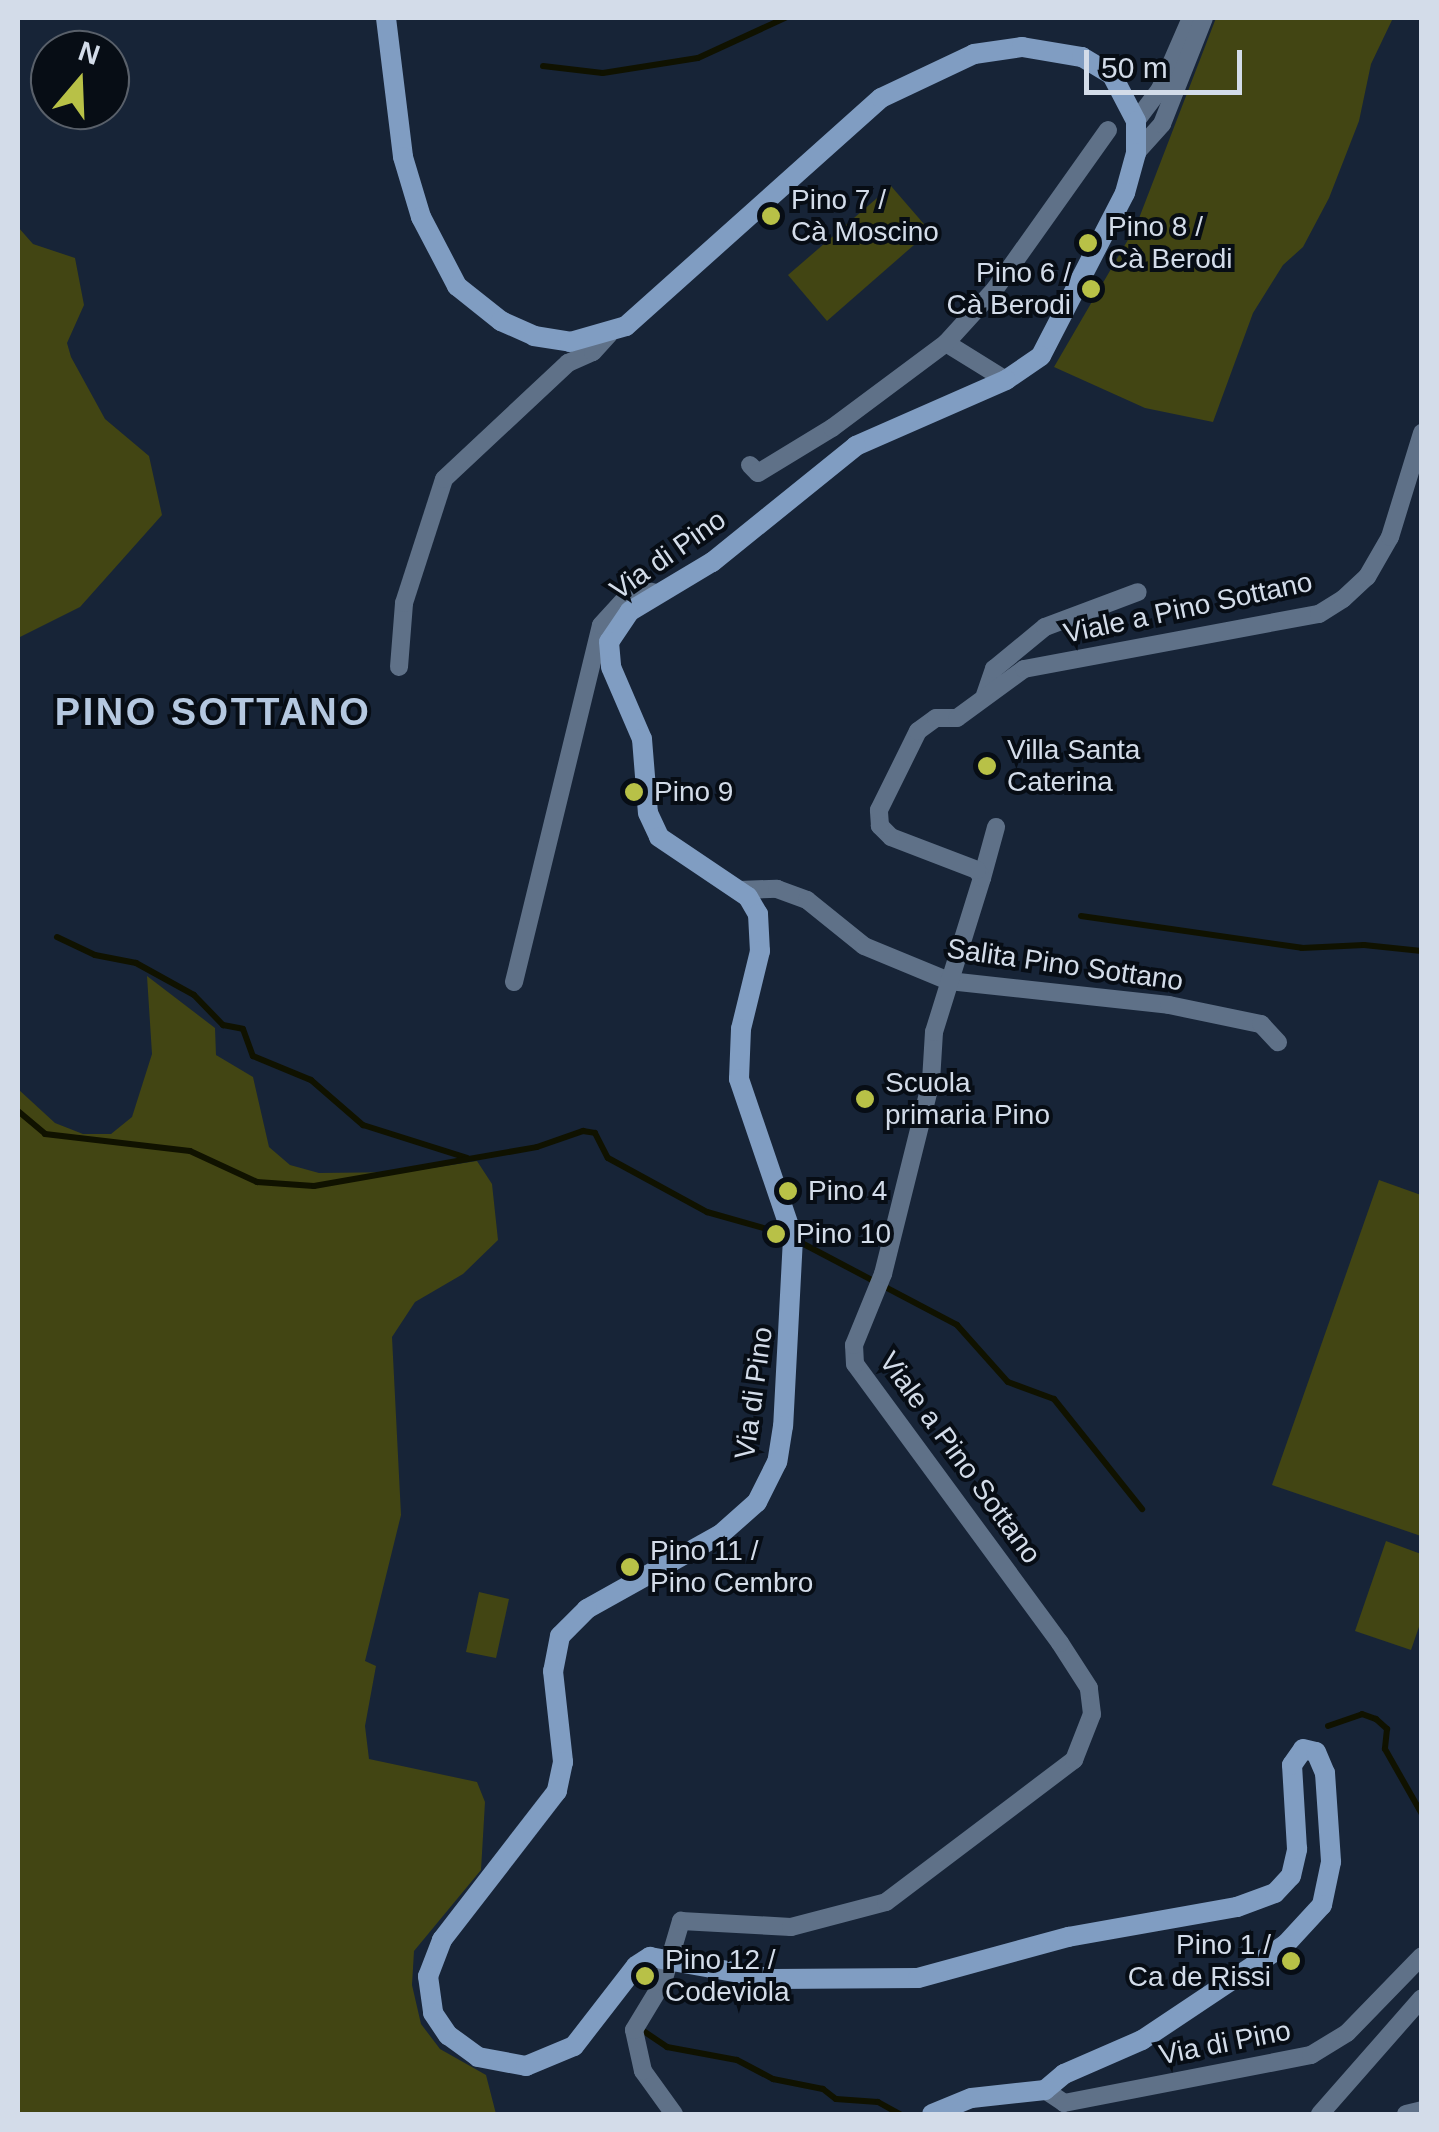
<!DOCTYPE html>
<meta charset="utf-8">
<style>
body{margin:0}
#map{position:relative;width:1439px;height:2132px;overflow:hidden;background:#172437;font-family:Arial,sans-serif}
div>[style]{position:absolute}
.green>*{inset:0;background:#424513}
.stream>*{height:6px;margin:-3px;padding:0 3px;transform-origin:3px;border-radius:3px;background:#101200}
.street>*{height:18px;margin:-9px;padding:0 9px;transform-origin:9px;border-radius:9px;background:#5f7188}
.secondary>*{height:20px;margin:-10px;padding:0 10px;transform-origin:10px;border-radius:10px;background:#809dc2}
.dots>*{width:28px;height:28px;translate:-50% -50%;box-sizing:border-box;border:5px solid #070d15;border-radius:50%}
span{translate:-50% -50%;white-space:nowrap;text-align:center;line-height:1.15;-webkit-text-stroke:8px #070d15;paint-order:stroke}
.poi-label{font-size:28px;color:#d3dce9}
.left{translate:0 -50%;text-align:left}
.right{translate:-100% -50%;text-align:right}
.street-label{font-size:28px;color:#d3dce9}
.district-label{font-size:38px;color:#b5c8e0;font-weight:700;letter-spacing:2.5px}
.frame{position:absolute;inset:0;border:20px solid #d3dce9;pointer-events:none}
.north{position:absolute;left:30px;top:30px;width:100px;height:100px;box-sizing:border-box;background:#070d15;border:2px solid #59606a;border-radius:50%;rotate:19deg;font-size:28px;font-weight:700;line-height:40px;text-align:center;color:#d3dce9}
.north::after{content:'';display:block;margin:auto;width:35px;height:45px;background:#b8c147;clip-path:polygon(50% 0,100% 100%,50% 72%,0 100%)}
.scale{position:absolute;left:1084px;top:50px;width:158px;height:45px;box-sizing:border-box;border:5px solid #d3dce9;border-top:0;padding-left:12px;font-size:30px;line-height:35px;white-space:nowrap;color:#d3dce9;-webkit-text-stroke:8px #070d15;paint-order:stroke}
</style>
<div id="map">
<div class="green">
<div style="clip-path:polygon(1216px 18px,1393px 18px,1371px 64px,1359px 121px,1329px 198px,1303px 247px,1283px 265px,1253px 313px,1213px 422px,1145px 408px,1054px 367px,1136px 226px)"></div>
<div style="clip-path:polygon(891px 186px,930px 231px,827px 321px,788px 275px)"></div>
<div style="clip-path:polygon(18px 227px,33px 244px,75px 258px,84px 305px,67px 343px,71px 357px,105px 419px,149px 456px,162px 515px,80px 607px,18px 638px)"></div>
<div style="clip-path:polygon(147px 976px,215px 1028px,216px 1055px,253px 1077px,269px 1147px,290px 1165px,319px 1173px,406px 1172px,477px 1161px,492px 1184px,498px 1240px,463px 1274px,415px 1302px,392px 1337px,401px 1515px,365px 1661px,376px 1666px,365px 1726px,369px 1759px,477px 1782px,485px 1802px,481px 1870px,414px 1951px,412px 1985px,421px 2024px,440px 2049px,486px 2075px,496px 2114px,18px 2114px,18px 1089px,55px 1123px,83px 1134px,111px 1134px,132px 1117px,152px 1054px)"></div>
<div style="clip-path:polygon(1379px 1180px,1421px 1195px,1421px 1536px,1272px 1485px)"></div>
<div style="clip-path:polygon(1386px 1541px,1421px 1554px,1421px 1621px,1411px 1650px,1355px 1631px)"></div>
<div style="clip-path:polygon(479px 1592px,509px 1599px,496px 1658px,466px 1652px)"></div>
</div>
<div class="stream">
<div style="left:543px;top:66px;width:60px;rotate:6.7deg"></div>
<div style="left:603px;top:73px;width:96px;rotate:-9deg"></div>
<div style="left:698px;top:58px;width:96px;rotate:-24.7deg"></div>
<div style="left:1081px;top:916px;width:223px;rotate:8.2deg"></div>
<div style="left:1302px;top:948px;width:62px;rotate:-2.8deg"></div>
<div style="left:1364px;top:945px;width:58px;rotate:5.9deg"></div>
<div style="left:57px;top:937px;width:42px;rotate:25.3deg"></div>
<div style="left:95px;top:955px;width:42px;rotate:11deg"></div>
<div style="left:136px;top:963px;width:66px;rotate:28.9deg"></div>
<div style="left:194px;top:995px;width:42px;rotate:46deg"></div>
<div style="left:223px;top:1025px;width:20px;rotate:11deg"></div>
<div style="left:243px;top:1029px;width:29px;rotate:70deg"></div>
<div style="left:253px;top:1056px;width:63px;rotate:22.5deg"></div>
<div style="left:311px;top:1080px;width:69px;rotate:40.9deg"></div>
<div style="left:363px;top:1125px;width:109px;rotate:17.6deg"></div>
<div style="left:18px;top:1111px;width:35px;rotate:40deg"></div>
<div style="left:45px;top:1134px;width:146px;rotate:6.7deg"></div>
<div style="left:190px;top:1151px;width:74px;rotate:24.8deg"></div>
<div style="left:257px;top:1182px;width:57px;rotate:4deg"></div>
<div style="left:314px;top:1186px;width:226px;rotate:-9.9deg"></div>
<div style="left:537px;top:1147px;width:49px;rotate:-19.2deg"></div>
<div style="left:583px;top:1131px;width:12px;rotate:9deg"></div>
<div style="left:595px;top:1133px;width:28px;rotate:63deg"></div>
<div style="left:608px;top:1158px;width:113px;rotate:28.6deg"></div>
<div style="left:707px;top:1212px;width:81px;rotate:15.8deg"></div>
<div style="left:796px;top:1240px;width:182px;rotate:27.8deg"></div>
<div style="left:957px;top:1325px;width:76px;rotate:48.2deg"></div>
<div style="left:1008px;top:1382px;width:49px;rotate:20.3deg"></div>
<div style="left:1054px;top:1399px;width:141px;rotate:51.3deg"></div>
<div style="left:1328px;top:1726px;width:36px;rotate:-19deg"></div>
<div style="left:1362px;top:1714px;width:15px;rotate:20deg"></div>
<div style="left:1376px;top:1719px;width:15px;rotate:42deg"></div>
<div style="left:1387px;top:1729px;width:20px;rotate:96deg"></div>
<div style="left:1385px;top:1749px;width:75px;rotate:60.4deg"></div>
<div style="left:639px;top:2028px;width:34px;rotate:34deg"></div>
<div style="left:667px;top:2047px;width:71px;rotate:10.5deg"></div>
<div style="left:737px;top:2060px;width:41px;rotate:27.8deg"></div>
<div style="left:773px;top:2079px;width:51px;rotate:11.3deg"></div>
<div style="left:823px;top:2089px;width:16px;rotate:38deg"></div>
<div style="left:836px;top:2099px;width:42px;rotate:4.1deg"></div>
<div style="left:878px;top:2102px;width:25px;rotate:29deg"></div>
</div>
<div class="street">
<div style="left:1136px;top:121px;width:40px;rotate:-53deg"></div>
<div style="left:1160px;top:89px;width:77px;rotate:-66.4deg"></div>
<div style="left:1136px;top:153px;width:39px;rotate:-48deg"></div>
<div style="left:1162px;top:124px;width:114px;rotate:-68.4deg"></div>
<div style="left:946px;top:343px;width:70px;rotate:31.7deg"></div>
<div style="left:750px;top:465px;width:11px;rotate:45deg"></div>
<div style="left:758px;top:473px;width:87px;rotate:-31.3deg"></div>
<div style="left:832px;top:428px;width:142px;rotate:-36.7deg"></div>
<div style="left:946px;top:343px;width:73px;rotate:-47.8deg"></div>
<div style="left:995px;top:289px;width:195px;rotate:-54.6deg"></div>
<div style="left:399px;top:667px;width:64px;rotate:-85.5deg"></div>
<div style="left:404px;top:603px;width:130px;rotate:-72.1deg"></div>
<div style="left:444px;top:479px;width:170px;rotate:-43.1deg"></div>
<div style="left:568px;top:363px;width:27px;rotate:-24deg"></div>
<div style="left:593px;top:352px;width:24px;rotate:-48deg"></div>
<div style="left:985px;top:695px;width:28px;rotate:-71deg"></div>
<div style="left:994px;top:669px;width:66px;rotate:-39.5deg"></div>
<div style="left:1045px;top:627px;width:99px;rotate:-20.6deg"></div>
<div style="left:982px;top:878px;width:53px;rotate:-74.6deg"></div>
<div style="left:739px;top:890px;width:38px;rotate:-2deg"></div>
<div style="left:777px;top:889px;width:32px;rotate:20deg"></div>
<div style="left:807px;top:900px;width:73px;rotate:38.9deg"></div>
<div style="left:864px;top:946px;width:92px;rotate:22.4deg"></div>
<div style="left:949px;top:981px;width:221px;rotate:6.2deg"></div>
<div style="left:1169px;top:1005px;width:94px;rotate:11.7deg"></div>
<div style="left:1261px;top:1024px;width:25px;rotate:47deg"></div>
<div style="left:514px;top:982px;width:367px;rotate:-76.3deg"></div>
<div style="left:601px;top:625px;width:50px;rotate:-47.4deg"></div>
<div style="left:635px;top:588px;width:23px;rotate:13deg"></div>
<div style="left:1045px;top:2090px;width:23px;rotate:34deg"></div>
<div style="left:1064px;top:2103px;width:252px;rotate:-11deg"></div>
<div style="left:1311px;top:2055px;width:42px;rotate:-31.4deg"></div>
<div style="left:1347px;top:2033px;width:107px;rotate:-45.8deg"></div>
<div style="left:674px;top:2114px;width:53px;rotate:-125.8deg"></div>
<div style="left:643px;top:2071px;width:42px;rotate:-102.4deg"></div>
<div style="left:634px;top:2030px;width:56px;rotate:-58.9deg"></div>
<div style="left:663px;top:1982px;width:64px;rotate:-73.6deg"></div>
<div style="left:681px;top:1921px;width:110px;rotate:3.1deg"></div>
<div style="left:791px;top:1927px;width:98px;rotate:-14.7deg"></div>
<div style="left:886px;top:1902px;width:236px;rotate:-37.1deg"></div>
<div style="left:1074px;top:1760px;width:49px;rotate:-68.6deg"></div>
<div style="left:1092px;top:1714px;width:26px;rotate:-97deg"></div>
<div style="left:1089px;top:1688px;width:54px;rotate:-122.8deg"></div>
<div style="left:1060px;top:1643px;width:346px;rotate:-126.3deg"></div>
<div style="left:855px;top:1364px;width:19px;rotate:-93deg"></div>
<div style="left:854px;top:1345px;width:77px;rotate:-67.8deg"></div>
<div style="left:883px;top:1274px;width:199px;rotate:-76deg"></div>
<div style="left:931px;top:1081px;width:49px;rotate:-86.5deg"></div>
<div style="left:934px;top:1032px;width:161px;rotate:-72.7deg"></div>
<div style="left:982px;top:878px;width:9px;rotate:-122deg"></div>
<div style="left:977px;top:870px;width:92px;rotate:-159deg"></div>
<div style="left:891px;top:837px;width:16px;rotate:-135deg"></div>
<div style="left:880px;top:826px;width:16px;rotate:-94deg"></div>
<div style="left:879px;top:810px;width:88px;rotate:-63.7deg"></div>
<div style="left:918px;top:731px;width:22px;rotate:-36deg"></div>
<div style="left:936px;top:718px;width:21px"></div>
<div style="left:957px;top:718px;width:83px;rotate:-36.2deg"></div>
<div style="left:1024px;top:669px;width:300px;rotate:-10.6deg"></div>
<div style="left:1319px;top:614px;width:28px;rotate:-32deg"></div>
<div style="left:1343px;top:599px;width:33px;rotate:-43deg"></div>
<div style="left:1367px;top:577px;width:46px;rotate:-60.1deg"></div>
<div style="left:1390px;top:537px;width:109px;rotate:-72.9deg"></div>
<div style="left:1320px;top:2114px;width:154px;rotate:-48.7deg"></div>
<div style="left:1406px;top:2114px;width:16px;rotate:-14deg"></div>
</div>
<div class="secondary">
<div style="left:386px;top:18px;width:140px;rotate:83deg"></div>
<div style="left:403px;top:157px;width:63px;rotate:73.3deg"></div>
<div style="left:421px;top:217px;width:78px;rotate:62.4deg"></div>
<div style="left:457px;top:286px;width:56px;rotate:38.5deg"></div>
<div style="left:501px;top:321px;width:36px;rotate:24deg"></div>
<div style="left:534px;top:336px;width:36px;rotate:9deg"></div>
<div style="left:570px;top:342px;width:58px;rotate:-15.9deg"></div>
<div style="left:626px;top:326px;width:342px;rotate:-41.8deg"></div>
<div style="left:881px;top:98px;width:103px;rotate:-25.3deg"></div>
<div style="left:974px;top:54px;width:49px;rotate:-8.3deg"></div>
<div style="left:1022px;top:47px;width:61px;rotate:9.5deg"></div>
<div style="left:1082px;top:57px;width:35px;rotate:31deg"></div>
<div style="left:1112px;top:75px;width:52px;rotate:62.4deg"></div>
<div style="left:1136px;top:121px;width:32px;rotate:90deg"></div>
<div style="left:1136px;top:153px;width:41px;rotate:105.4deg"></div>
<div style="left:1125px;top:193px;width:183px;rotate:117.3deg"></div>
<div style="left:1041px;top:356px;width:42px;rotate:145.6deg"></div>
<div style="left:1006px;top:380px;width:164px;rotate:156.3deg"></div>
<div style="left:856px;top:446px;width:185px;rotate:141.1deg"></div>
<div style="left:712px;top:562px;width:96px;rotate:149.1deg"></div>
<div style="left:630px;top:611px;width:37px;rotate:124deg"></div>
<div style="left:609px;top:642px;width:25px;rotate:85deg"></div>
<div style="left:611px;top:667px;width:78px;rotate:66.7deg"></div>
<div style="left:642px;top:739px;width:74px;rotate:85.4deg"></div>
<div style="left:648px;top:813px;width:26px;rotate:65deg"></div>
<div style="left:659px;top:837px;width:107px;rotate:34deg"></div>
<div style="left:748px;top:897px;width:20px;rotate:60deg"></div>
<div style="left:758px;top:914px;width:37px;rotate:87deg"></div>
<div style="left:760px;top:951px;width:80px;rotate:103.7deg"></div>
<div style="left:741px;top:1029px;width:50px;rotate:92.3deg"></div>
<div style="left:739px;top:1079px;width:168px;rotate:71.2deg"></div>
<div style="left:793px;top:1238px;width:188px;rotate:93deg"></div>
<div style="left:783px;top:1426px;width:36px;rotate:99deg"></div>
<div style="left:777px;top:1462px;width:45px;rotate:116.6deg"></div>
<div style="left:757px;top:1502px;width:48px;rotate:138.4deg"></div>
<div style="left:721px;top:1534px;width:154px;rotate:150.8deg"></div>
<div style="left:587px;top:1609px;width:38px;rotate:135deg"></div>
<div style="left:560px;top:1636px;width:36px;rotate:101deg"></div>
<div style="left:553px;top:1671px;width:92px;rotate:83.7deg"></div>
<div style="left:563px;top:1762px;width:30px;rotate:102deg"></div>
<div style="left:557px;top:1791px;width:188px;rotate:127.7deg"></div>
<div style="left:442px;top:1940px;width:39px;rotate:111deg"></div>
<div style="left:428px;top:1976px;width:37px;rotate:82deg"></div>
<div style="left:433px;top:2013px;width:27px;rotate:56deg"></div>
<div style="left:448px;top:2035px;width:37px;rotate:36deg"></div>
<div style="left:478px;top:2057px;width:49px;rotate:10.6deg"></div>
<div style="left:526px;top:2066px;width:52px;rotate:-22.6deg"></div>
<div style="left:574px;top:2046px;width:101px;rotate:-52.2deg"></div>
<div style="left:636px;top:1966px;width:17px;rotate:-33deg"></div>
<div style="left:650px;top:1957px;width:125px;rotate:10.1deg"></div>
<div style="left:773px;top:1979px;width:145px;rotate:-0.4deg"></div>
<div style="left:918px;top:1978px;width:156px;rotate:-15.3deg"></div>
<div style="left:1068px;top:1937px;width:172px;rotate:-10.1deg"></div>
<div style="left:1237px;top:1907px;width:40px;rotate:-20.2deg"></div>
<div style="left:1275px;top:1893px;width:23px;rotate:-47deg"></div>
<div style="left:1291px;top:1876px;width:28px;rotate:-77deg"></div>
<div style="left:1297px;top:1849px;width:84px;rotate:-93.4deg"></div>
<div style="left:1292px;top:1765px;width:19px;rotate:-55deg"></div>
<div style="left:1303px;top:1749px;width:13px;rotate:13deg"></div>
<div style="left:1316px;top:1752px;width:23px;rotate:67deg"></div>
<div style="left:1325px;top:1773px;width:89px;rotate:86.1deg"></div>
<div style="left:1331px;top:1862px;width:44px;rotate:101.8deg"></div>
<div style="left:1322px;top:1905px;width:53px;rotate:132.7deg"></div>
<div style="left:1286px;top:1944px;width:173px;rotate:146.3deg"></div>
<div style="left:1142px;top:2040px;width:85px;rotate:156.4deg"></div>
<div style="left:1064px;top:2074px;width:25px;rotate:140deg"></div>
<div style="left:1045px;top:2090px;width:74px;rotate:173.8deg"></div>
<div style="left:971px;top:2098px;width:42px;rotate:157.7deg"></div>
</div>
<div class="dots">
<div style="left:771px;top:216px;background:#b8c147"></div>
<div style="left:1088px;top:243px;background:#b8c147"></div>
<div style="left:1091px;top:289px;background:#b8c147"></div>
<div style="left:987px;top:766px;background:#b8c147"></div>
<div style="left:634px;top:792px;background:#b8c147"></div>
<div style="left:865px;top:1099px;background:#b8c147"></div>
<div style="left:788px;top:1191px;background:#b8c147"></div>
<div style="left:776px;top:1234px;background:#b8c147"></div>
<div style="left:630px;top:1567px;background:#b8c147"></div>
<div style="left:1291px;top:1961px;background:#b8c147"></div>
<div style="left:645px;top:1976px;background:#b8c147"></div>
</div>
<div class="poi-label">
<span class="left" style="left:791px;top:216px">Pino 7 /<br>Cà Moscino</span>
<span class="left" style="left:1108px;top:243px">Pino 8 /<br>Cà Berodi</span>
<span class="right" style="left:1071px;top:289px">Pino 6 /<br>Cà Berodi</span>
<span class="left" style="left:1007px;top:766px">Villa Santa<br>Caterina</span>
<span class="left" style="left:654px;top:792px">Pino 9</span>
<span class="left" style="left:885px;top:1099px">Scuola<br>primaria Pino</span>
<span class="left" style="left:808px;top:1191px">Pino 4</span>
<span class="left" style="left:796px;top:1234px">Pino 10</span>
<span class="left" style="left:650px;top:1567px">Pino 11 /<br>Pino Cembro</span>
<span class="right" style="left:1271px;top:1961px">Pino 1 /<br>Ca de Rissi</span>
<span class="left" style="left:665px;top:1976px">Pino 12 /<br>Codeviola</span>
</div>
<div class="street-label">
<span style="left:668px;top:555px;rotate:-35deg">Via di Pino</span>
<span style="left:1188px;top:608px;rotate:-12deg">Viale a Pino Sottano</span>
<span style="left:1065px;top:965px;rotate:8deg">Salita Pino Sottano</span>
<span style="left:754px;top:1393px;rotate:-82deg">Via di Pino</span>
<span style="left:960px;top:1458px;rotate:54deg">Viale a Pino Sottano</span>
<span style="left:1225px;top:2043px;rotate:-11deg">Via di Pino</span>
</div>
<div class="district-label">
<span style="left:213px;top:713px">PINO SOTTANO</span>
</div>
<div class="frame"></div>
<div class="north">N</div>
<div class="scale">50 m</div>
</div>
